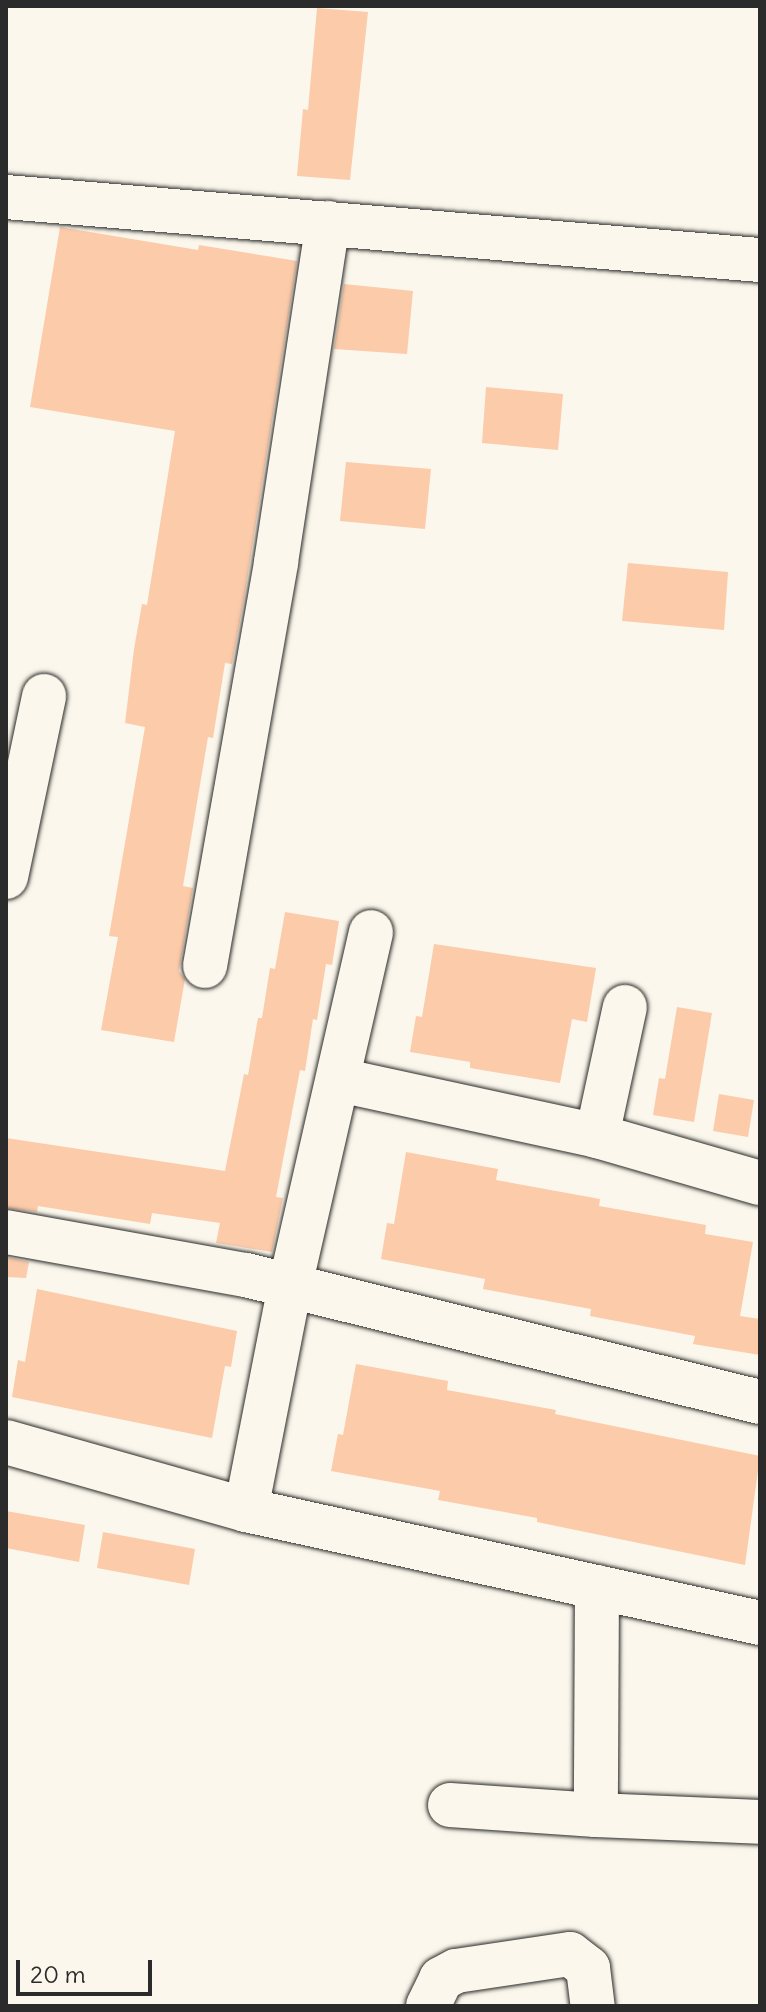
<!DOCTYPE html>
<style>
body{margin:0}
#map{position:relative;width:766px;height:2012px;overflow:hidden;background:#fbf7ec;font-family:Delius,sans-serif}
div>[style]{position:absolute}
.building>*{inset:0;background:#fbcbaa}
.roads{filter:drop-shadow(0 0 2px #2b2b2b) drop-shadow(0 0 2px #2b2b2b)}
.street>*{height:44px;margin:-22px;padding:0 22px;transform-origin:22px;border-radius:22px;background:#fbf7ec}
span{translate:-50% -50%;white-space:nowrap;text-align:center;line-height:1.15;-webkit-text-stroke:6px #fbf7ec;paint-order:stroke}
.frame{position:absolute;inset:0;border:8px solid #2b2b2b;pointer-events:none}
.scale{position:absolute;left:16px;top:1960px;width:136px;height:36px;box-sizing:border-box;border:4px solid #2b2b2b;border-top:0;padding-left:10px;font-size:24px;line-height:28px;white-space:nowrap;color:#2b2b2b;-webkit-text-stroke:6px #fbf7ec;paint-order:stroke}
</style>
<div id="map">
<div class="building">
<div style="clip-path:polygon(317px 8px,368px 12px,350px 180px,297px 176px,303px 109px,308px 110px)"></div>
<div style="clip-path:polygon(60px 227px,198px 250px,199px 245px,297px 261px,244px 599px,232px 664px,225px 663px,213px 738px,208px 737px,183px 886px,193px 888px,179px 971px,185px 979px,174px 1042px,101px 1030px,118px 937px,109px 936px,145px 727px,125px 723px,134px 649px,142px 604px,147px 605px,175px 431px,30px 407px)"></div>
<div style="clip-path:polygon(344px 284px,413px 291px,407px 354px,334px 349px)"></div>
<div style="clip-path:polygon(486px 387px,563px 394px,558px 450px,482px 443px)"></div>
<div style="clip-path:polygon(346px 462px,431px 469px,425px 529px,340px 521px)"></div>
<div style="clip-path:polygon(628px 563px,728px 572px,724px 630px,622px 621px)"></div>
<div style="clip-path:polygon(285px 912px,339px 921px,332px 965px,326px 964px,317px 1020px,313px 1019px,305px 1071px,300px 1070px,276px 1197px,283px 1198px,272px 1252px,216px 1243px,220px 1223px,152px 1213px,150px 1224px,38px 1206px,37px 1212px,6px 1208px,6px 1138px,225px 1171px,244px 1074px,248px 1075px,258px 1018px,262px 1018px,270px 968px,275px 969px)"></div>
<div style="clip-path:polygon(434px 944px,596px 968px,587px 1022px,572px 1019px,560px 1083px,470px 1068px,470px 1062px,410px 1052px,416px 1016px,422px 1017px)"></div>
<div style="clip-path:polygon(677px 1007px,712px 1013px,694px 1122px,653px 1115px,659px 1078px,665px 1079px)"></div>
<div style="clip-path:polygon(719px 1094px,754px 1100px,748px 1137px,713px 1131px)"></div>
<div style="clip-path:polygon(406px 1152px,498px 1169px,496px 1180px,600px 1199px,599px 1206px,706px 1225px,705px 1234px,753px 1242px,740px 1316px,760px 1319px,760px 1355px,693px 1344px,695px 1336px,590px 1316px,591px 1309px,483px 1289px,485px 1279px,381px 1259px,387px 1223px,394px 1224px)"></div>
<div style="clip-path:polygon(6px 1257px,29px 1262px,26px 1278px,6px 1277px)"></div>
<div style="clip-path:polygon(37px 1289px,237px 1331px,231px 1367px,225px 1366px,212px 1438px,12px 1397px,18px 1360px,25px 1362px)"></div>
<div style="clip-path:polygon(356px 1364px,448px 1381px,447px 1390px,556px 1410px,555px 1414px,760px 1456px,745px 1565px,537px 1522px,537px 1518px,438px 1500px,440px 1491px,331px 1471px,338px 1434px,343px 1435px)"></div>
<div style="clip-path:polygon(6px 1511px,85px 1525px,79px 1562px,6px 1548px)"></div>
<div style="clip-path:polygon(103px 1532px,195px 1549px,189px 1585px,97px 1568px)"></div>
</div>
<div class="roads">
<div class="street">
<div style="left:6px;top:197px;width:757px;rotate:4.78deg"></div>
<div style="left:6px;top:877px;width:185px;rotate:-78.1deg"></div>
<div style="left:205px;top:966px;width:410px;rotate:-80deg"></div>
<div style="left:276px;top:562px;width:343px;rotate:-81.3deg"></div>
<div style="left:339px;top:1080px;width:264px;rotate:12.2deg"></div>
<div style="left:597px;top:1136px;width:170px;rotate:16.1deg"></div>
<div style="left:597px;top:1136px;width:132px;rotate:-77.8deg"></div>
<div style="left:6px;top:1232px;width:244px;rotate:10.2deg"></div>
<div style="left:246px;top:1275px;width:529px;rotate:13.88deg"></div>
<div style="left:6px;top:1442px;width:249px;rotate:15.8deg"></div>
<div style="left:246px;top:1510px;width:526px;rotate:12.4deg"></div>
<div style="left:246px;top:1510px;width:228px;rotate:-78.9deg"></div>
<div style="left:290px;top:1286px;width:363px;rotate:-77.1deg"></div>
<div style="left:597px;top:1587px;width:228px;rotate:90.3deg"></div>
<div style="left:596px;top:1815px;width:164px;rotate:2.4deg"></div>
<div style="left:450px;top:1805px;width:146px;rotate:3.9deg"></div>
<div style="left:428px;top:2006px;width:30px;rotate:-64deg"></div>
<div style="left:441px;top:1979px;width:17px;rotate:-28deg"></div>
<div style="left:456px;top:1971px;width:115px;rotate:-8.5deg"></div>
<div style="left:570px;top:1954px;width:23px;rotate:38deg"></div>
<div style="left:588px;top:1968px;width:38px;rotate:83deg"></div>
</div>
</div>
<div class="frame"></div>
<div class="scale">20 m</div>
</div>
